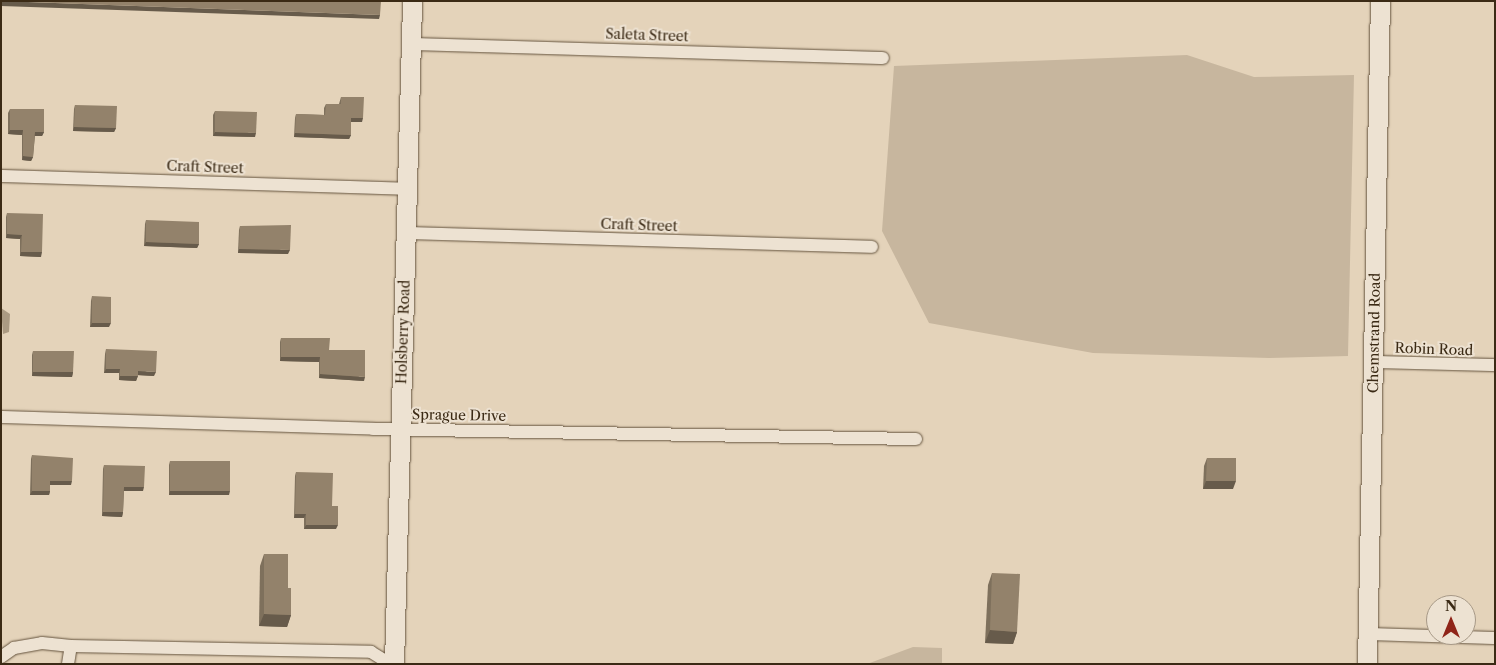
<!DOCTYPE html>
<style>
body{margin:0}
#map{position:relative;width:1496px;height:665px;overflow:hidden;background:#e4d3ba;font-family:"Libre Caslon Text",serif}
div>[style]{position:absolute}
.green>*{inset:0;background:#c7b69e}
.water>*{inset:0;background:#ab9a82}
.roads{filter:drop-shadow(0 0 1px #65543e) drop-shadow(0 0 1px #65543e)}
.street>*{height:12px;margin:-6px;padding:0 6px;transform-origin:6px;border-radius:6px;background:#ede2d2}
.secondary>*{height:19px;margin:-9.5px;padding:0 9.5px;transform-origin:9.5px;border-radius:9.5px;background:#ede2d2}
.wall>*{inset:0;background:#7e705c}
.shaded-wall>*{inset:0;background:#675b4b}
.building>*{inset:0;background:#93826b}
span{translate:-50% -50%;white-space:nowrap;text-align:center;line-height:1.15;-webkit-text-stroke:4px #ede2d2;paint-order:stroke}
.street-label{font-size:14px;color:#3b2a15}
.frame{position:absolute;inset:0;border:2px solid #3b2a15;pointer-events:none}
.north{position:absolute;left:1426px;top:595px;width:50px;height:50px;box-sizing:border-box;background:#ede2d2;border:1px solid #a69886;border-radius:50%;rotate:0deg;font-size:14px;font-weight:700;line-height:20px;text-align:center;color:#3b2a15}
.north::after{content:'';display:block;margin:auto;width:18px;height:22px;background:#8f2418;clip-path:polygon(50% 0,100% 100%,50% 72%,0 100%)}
</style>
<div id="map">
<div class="green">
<div style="clip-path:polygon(1187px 55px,1254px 77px,1354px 75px,1348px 356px,1269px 358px,1093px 353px,929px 323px,882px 231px,894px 66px)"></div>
<div style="clip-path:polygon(913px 647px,942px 648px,942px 664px,867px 664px)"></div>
</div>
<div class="water">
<div style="clip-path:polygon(1px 308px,10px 314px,9px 332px,3px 334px)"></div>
</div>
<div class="roads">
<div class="street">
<div style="left:411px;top:44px;width:472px;rotate:1.7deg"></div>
<div style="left:1px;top:176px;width:406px;rotate:1.8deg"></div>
<div style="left:406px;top:233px;width:466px;rotate:1.7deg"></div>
<div style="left:1373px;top:362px;width:122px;rotate:1.4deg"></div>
<div style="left:1px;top:417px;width:372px;rotate:1.8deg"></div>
<div style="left:373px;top:429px;width:543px;rotate:1.06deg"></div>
<div style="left:1368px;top:634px;width:127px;rotate:1.8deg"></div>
<div style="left:1px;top:657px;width:16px;rotate:-35deg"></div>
<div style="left:14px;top:648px;width:28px;rotate:-10deg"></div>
<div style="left:42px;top:643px;width:29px;rotate:6deg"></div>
<div style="left:71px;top:646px;width:300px;rotate:1.1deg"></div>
<div style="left:371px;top:652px;width:22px;rotate:32deg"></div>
<div style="left:68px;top:664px;width:18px;rotate:-81deg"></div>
</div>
<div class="secondary">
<div style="left:394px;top:664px;width:663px;rotate:-88.44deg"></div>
<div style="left:1367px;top:664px;width:663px;rotate:-88.88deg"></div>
</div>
</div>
<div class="wall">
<div style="clip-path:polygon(341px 97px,362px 122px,351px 122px,351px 135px,349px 139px,294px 137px,295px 118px,296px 114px,324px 115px,324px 108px,326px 104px,339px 104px)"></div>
<div style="clip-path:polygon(75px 105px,116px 128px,114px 132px,73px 131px,74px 109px)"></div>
<div style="clip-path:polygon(10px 109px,44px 132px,42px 136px,35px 136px,33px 157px,31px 161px,22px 160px,22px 135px,8px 134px,8px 113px)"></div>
<div style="clip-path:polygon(215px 111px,255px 137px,213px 136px,213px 115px)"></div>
<div style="clip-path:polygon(7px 213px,41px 257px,20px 256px,20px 239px,6px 238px,6px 217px)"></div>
<div style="clip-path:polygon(146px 220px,199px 244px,197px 248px,144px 246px,145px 224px)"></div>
<div style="clip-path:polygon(240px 226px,288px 254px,238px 253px,239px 230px)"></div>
<div style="clip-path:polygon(92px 296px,109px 327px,90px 327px,91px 301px)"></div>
<div style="clip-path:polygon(281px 338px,329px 350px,364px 381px,319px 378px,319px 362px,280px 361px,280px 342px)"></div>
<div style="clip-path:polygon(106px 349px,154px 376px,138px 375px,136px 381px,119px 380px,119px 373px,104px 373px,105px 354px)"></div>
<div style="clip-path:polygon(33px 351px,73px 372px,72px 377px,32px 376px,32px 355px)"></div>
<div style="clip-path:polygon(32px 455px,71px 485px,50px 485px,50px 491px,49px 495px,30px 495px,31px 459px)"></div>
<div style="clip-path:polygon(1207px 458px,1233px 489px,1203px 489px,1204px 466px)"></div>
<div style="clip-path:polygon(170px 461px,229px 495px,169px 495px,169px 465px)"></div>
<div style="clip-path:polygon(104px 465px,143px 491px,124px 491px,123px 512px,122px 517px,102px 516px,103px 469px)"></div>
<div style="clip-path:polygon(296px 472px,332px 506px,336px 529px,304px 529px,304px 518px,294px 518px,295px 476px)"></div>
<div style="clip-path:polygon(264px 554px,288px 588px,291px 615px,287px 627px,259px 626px,260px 566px)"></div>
<div style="clip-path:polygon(992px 573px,1017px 632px,1013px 644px,985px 643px,988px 585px)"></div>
</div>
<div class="shaded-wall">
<div style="clip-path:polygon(1px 1px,380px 15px,379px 19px,1px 6px)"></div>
<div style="clip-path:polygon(351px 118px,363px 118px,362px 122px,350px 122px)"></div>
<div style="clip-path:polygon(74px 127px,116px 128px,114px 132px,73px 131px)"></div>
<div style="clip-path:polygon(10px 130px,23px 130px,22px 135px,8px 134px)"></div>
<div style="clip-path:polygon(35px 132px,44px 132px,42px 136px,33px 136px)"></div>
<div style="clip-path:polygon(215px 132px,256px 133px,255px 137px,213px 136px)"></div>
<div style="clip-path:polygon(295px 133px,351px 135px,349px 139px,294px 137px)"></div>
<div style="clip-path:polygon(23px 156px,33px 157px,31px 161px,22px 160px)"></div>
<div style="clip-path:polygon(7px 234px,22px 235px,20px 239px,6px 238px)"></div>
<div style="clip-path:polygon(146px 242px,199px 244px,197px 248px,144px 246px)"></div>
<div style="clip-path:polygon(239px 249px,290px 250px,288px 254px,238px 253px)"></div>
<div style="clip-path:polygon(21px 252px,42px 252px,41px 257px,20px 256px)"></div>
<div style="clip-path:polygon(92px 323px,111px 323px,109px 327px,90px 327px)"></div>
<div style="clip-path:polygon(281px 357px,320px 357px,319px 362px,280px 361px)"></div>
<div style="clip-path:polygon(106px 369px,120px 369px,119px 373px,104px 373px)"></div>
<div style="clip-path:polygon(138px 371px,156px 372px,154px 376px,136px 375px)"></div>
<div style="clip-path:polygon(33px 372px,73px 372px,72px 377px,32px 376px)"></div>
<div style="clip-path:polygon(320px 374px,365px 377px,364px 381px,319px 378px)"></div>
<div style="clip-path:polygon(120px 376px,138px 376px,136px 381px,119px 380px)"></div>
<div style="clip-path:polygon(50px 481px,72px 481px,71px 485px,49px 485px)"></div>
<div style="clip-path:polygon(1206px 481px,1236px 481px,1233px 489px,1203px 489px)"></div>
<div style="clip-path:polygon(124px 487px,144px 487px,143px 491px,122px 491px)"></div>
<div style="clip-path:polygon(32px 491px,50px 491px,49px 495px,30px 495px)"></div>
<div style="clip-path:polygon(170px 491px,230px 491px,229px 495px,169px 495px)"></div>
<div style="clip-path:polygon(103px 512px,123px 512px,122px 517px,102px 516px)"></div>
<div style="clip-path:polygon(295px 514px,306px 514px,304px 518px,294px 518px)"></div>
<div style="clip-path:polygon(306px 525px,338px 525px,336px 529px,304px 529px)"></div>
<div style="clip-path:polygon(264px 614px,291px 615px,287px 627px,259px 626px)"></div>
<div style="clip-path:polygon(990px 630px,1017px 632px,1013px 644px,985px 643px)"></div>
</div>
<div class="building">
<div style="clip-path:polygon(1px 1px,381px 1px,380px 15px)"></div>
<div style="clip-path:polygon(341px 97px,364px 97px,363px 118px,351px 118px,351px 135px,295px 133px,296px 114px,325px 115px,326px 104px,341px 104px)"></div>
<div style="clip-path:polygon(75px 105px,117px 106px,116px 128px,74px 127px)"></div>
<div style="clip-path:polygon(10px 109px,44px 109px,44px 132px,35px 132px,33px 157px,23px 156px,23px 130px,10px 130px)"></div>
<div style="clip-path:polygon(215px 111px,257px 112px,256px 133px,215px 132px)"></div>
<div style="clip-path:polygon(7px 213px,43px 214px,42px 252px,21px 252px,22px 235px,7px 234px)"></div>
<div style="clip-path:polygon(146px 220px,199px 222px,199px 244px,146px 242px)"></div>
<div style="clip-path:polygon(291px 225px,290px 250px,239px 249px,240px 226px)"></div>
<div style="clip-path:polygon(92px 296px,111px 297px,111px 323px,92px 323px)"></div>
<div style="clip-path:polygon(281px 338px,330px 338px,329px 350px,365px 350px,365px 377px,320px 374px,320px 357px,281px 357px)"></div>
<div style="clip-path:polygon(106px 349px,157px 351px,156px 372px,138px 371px,138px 376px,120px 376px,120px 369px,106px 369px)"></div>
<div style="clip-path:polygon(33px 351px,74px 351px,73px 372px,33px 372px)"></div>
<div style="clip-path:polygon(32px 455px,73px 458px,72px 481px,50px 481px,50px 491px,32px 491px)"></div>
<div style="clip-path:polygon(1207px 458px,1236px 458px,1236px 481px,1206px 481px)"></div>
<div style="clip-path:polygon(170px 461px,230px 461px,230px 491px,170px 491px)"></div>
<div style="clip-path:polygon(104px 465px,145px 466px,144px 487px,124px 487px,123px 512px,103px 512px)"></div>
<div style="clip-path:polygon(296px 472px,333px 473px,332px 506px,338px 506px,338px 525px,306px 525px,306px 514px,295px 514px)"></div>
<div style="clip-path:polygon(264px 554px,288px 554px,288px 588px,291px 588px,291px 615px,264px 614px)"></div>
<div style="clip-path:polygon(992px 573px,1020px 574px,1017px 632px,990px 630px)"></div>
</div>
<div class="street-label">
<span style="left:647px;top:35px;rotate:2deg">Saleta Street</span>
<span style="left:205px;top:167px;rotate:2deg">Craft Street</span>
<span style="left:639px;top:225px;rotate:2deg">Craft Street</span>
<span style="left:403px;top:332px;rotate:-88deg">Holsberry Road</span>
<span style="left:1374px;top:333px;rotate:-89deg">Chemstrand Road</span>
<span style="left:1434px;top:349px;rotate:2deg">Robin Road</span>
<span style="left:459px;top:415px;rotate:1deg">Sprague Drive</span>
</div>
<div class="frame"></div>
<div class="north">N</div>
</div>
